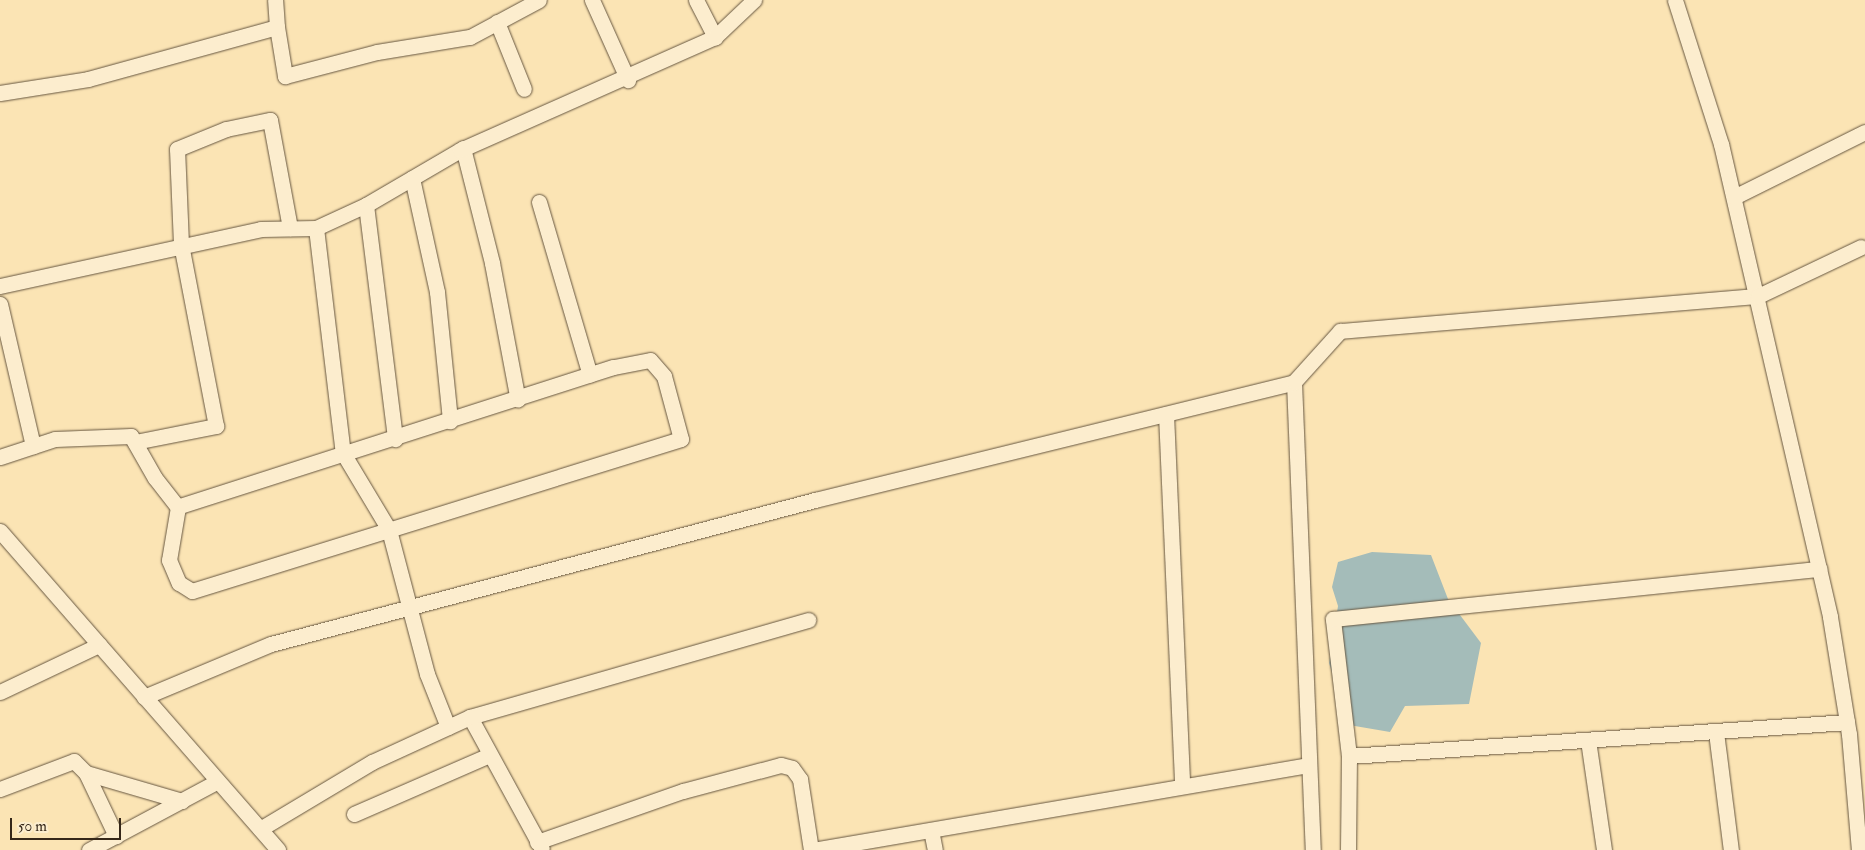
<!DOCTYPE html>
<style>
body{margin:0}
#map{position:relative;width:1865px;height:850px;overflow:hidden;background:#fbe4b4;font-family:"IM FELL Double Pica",serif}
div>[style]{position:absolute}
.water>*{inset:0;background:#a4bcb9}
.roads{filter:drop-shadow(0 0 1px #665640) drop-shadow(0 0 1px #665640)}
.minor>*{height:15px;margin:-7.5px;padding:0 7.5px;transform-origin:7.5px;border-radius:7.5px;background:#fcedce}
span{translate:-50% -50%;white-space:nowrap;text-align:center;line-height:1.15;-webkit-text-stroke:4.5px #fcedce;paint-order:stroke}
.scale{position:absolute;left:10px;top:818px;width:111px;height:22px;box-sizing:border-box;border:2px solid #352719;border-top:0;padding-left:6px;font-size:15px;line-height:18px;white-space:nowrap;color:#352719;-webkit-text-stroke:4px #fcedce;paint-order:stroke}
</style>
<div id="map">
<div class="water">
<div style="clip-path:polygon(1372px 552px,1431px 555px,1448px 599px,1481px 643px,1469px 704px,1405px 706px,1390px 732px,1349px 725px,1329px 663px,1338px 606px,1332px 587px,1338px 562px)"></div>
</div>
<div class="roads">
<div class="minor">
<div style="left:592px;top:0;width:88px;rotate:65.8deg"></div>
<div style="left:696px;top:0;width:42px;rotate:62.8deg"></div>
<div style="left:1675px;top:0;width:151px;rotate:72.3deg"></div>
<div style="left:1721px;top:144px;width:485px;rotate:77deg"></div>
<div style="left:1830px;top:617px;width:119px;rotate:80.8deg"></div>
<div style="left:1849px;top:734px;width:116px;rotate:85.1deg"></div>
<div style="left:497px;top:22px;width:72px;rotate:68.1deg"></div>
<div style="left:277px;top:27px;width:50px;rotate:80.7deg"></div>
<div style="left:285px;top:76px;width:95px;rotate:-14.6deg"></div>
<div style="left:377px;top:52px;width:94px;rotate:-9.2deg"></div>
<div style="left:470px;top:37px;width:78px;rotate:-28.2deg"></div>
<div style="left:0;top:93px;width:89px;rotate:-9deg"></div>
<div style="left:88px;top:79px;width:196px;rotate:-15.4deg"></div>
<div style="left:277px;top:27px;width:27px;rotate:-94deg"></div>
<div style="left:463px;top:148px;width:119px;rotate:75.8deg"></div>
<div style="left:492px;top:263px;width:139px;rotate:79.3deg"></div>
<div style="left:412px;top:178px;width:117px;rotate:77.6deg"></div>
<div style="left:437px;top:292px;width:130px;rotate:84.2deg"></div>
<div style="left:1734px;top:197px;width:146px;rotate:-26.4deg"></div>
<div style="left:539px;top:202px;width:180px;rotate:73.6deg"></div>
<div style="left:366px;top:205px;width:236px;rotate:82.9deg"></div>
<div style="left:316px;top:228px;width:227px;rotate:83.2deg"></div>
<div style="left:343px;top:453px;width:90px;rotate:59.1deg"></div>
<div style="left:389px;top:530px;width:149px;rotate:75.2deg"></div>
<div style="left:427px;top:674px;width:57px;rotate:68.4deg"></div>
<div style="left:0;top:286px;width:267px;rotate:-12.3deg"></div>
<div style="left:261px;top:229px;width:55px;rotate:-1deg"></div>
<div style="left:316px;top:228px;width:55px;rotate:-24.7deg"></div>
<div style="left:366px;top:205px;width:109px;rotate:-30.3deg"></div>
<div style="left:460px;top:150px;width:279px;rotate:-23.9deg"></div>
<div style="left:715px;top:37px;width:54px;rotate:-43.5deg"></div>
<div style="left:0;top:304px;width:146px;rotate:76.9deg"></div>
<div style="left:1294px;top:382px;width:468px;rotate:87.7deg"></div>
<div style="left:1166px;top:414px;width:372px;rotate:87.5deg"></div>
<div style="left:135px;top:442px;width:83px;rotate:-11.2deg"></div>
<div style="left:216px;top:426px;width:185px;rotate:-100.9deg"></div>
<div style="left:181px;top:244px;width:95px;rotate:-92.4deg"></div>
<div style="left:177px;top:149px;width:53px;rotate:-22.2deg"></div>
<div style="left:226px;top:129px;width:45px;rotate:-11.6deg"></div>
<div style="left:270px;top:120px;width:110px;rotate:79.5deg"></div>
<div style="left:0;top:457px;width:58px;rotate:-18.1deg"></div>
<div style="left:55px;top:439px;width:76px;rotate:-2.3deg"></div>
<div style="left:131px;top:436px;width:48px;rotate:60.3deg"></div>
<div style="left:155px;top:478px;width:37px;rotate:52deg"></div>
<div style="left:178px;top:507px;width:54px;rotate:99.6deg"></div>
<div style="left:169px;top:560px;width:25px;rotate:67deg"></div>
<div style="left:179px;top:583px;width:15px;rotate:32deg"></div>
<div style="left:192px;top:591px;width:512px;rotate:-17.27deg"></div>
<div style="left:681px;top:439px;width:65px;rotate:-105.1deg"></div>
<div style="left:664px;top:376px;width:21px;rotate:-131deg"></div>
<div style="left:650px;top:360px;width:38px;rotate:169deg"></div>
<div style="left:613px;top:367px;width:457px;rotate:162.2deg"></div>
<div style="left:0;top:531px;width:423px;rotate:48.9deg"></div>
<div style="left:0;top:692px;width:110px;rotate:-25.4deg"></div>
<div style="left:144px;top:697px;width:138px;rotate:-22.7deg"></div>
<div style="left:271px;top:644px;width:563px;rotate:-14.83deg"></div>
<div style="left:815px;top:500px;width:493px;rotate:-13.8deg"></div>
<div style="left:1294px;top:382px;width:69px;rotate:-48deg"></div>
<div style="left:1340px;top:331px;width:419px;rotate:-4.8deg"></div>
<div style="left:1758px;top:296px;width:114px;rotate:-25.4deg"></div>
<div style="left:470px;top:717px;width:150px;rotate:61.4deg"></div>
<div style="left:1716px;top:732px;width:119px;rotate:82.8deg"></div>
<div style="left:1588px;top:740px;width:111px;rotate:81.7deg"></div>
<div style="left:1349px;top:756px;width:138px;rotate:-96.7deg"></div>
<div style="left:1333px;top:619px;width:489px;rotate:-5.9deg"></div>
<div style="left:86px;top:773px;width:100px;rotate:16.3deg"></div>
<div style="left:0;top:789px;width:79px;rotate:-20.7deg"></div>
<div style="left:74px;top:761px;width:17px;rotate:45deg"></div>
<div style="left:86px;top:773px;width:70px;rotate:64.5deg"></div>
<div style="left:354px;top:814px;width:148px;rotate:-23.5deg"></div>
<div style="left:260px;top:829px;width:131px;rotate:-30.9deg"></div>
<div style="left:372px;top:762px;width:108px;rotate:-24.7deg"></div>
<div style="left:470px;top:717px;width:352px;rotate:-16deg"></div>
<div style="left:931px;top:830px;width:20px;rotate:79deg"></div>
<div style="left:537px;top:842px;width:155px;rotate:-19.3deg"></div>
<div style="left:683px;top:791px;width:101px;rotate:-14.9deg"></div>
<div style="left:781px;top:765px;width:11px;rotate:15deg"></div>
<div style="left:792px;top:768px;width:14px;rotate:54deg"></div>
<div style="left:800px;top:779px;width:72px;rotate:81.2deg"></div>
<div style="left:89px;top:850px;width:146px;rotate:-28.1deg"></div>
<div style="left:813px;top:850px;width:502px;rotate:-9.74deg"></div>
<div style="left:1348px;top:850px;width:94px;rotate:-89.4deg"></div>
<div style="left:1349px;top:756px;width:499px;rotate:-3.9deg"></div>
</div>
</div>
<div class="scale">50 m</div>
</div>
